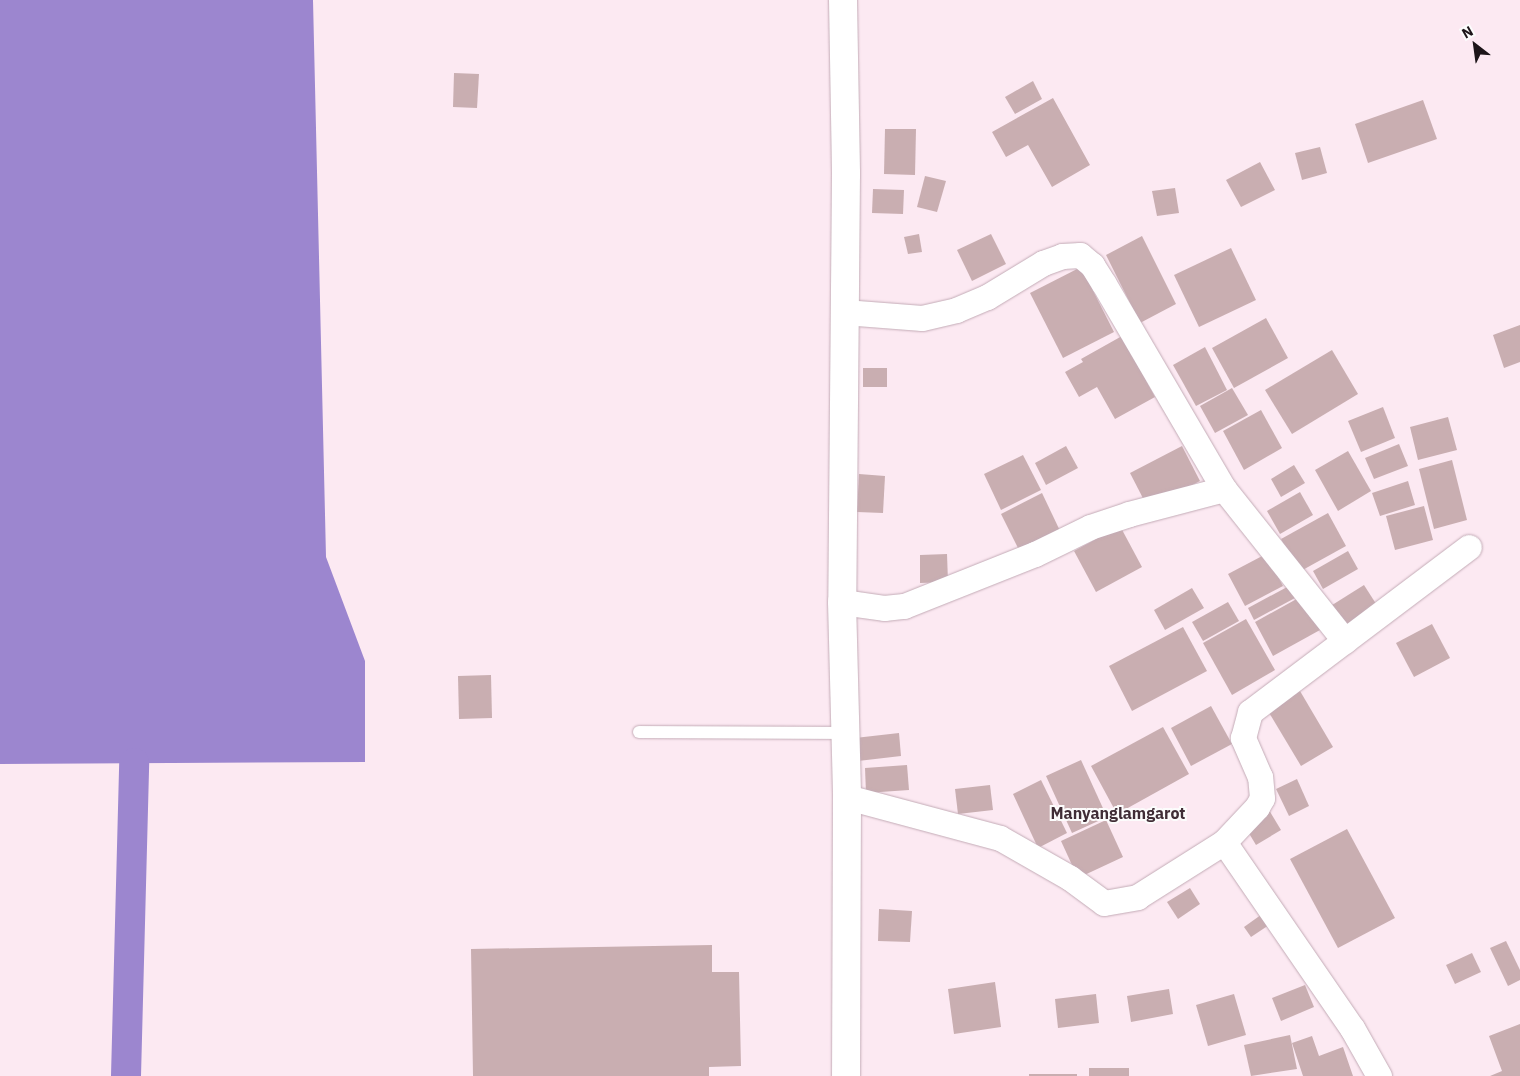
<!DOCTYPE html>
<style>
body{margin:0}
#map{position:relative;width:1520px;height:1076px;overflow:hidden;background:#fce9f2;font-family:"IBM Plex Sans",sans-serif}
div>[style]{position:absolute}
.water>*{inset:0;background:#9c86cf}
.canal>*{height:30px;margin:-15px;padding:0 15px;transform-origin:15px;border-radius:15px;background:#9c86cf}
.building>*{inset:0;background:#c9aeb1}
.roads{filter:drop-shadow(0 0 1px #c3abb6) drop-shadow(0 0 1px #c3abb6)}
.service>*{height:12px;margin:-6px;padding:0 6px;transform-origin:6px;border-radius:6px;background:#fff}
.minor>*{height:25px;margin:-12.5px;padding:0 12.5px;transform-origin:12.5px;border-radius:12.5px;background:#fff}
.tertiary>*{height:28px;margin:-14px;padding:0 14px;transform-origin:14px;border-radius:14px;background:#fff}
span{translate:-50% -50%;white-space:nowrap;text-align:center;line-height:1.15;-webkit-text-stroke:4px #fcfcfc;paint-order:stroke}
.quarter-label{font-size:16px;color:#402d36;font-weight:700}
.north{position:absolute;left:1450px;top:20px;width:50px;height:50px;-webkit-text-stroke:4px #fcfcfc;paint-order:stroke;rotate:330deg;font-size:14px;font-weight:700;line-height:20px;text-align:center;color:#1d1519}
.north::after{content:'';display:block;margin:auto;width:18px;height:22px;background:#1d1519;clip-path:polygon(50% 0,100% 100%,50% 72%,0 100%)}
</style>
<div id="map">
<div class="water">
<div style="clip-path:polygon(0 0,313px 0,326px 557px,365px 661px,365px 762px,0 764px)"></div>
</div>
<div class="canal">
<div style="left:126px;top:1076px;width:313px;rotate:-88.5deg"></div>
</div>
<div class="building">
<div style="clip-path:polygon(454px 73px,479px 74px,477px 108px,453px 107px)"></div>
<div style="clip-path:polygon(1033px 81px,1042px 99px,1015px 114px,1005px 97px)"></div>
<div style="clip-path:polygon(1053px 98px,1090px 165px,1052px 187px,1028px 145px,1006px 157px,992px 132px)"></div>
<div style="clip-path:polygon(1423px 100px,1437px 139px,1368px 163px,1355px 124px)"></div>
<div style="clip-path:polygon(885px 129px,916px 129px,915px 175px,884px 174px)"></div>
<div style="clip-path:polygon(1320px 147px,1327px 173px,1302px 180px,1295px 153px)"></div>
<div style="clip-path:polygon(1260px 162px,1275px 190px,1241px 207px,1226px 180px)"></div>
<div style="clip-path:polygon(925px 176px,946px 181px,937px 212px,917px 207px)"></div>
<div style="clip-path:polygon(1175px 188px,1179px 213px,1157px 216px,1152px 191px)"></div>
<div style="clip-path:polygon(873px 189px,904px 190px,903px 214px,872px 213px)"></div>
<div style="clip-path:polygon(919px 234px,922px 252px,908px 254px,904px 237px)"></div>
<div style="clip-path:polygon(991px 234px,1006px 264px,972px 281px,957px 250px)"></div>
<div style="clip-path:polygon(1142px 236px,1176px 304px,1140px 323px,1106px 255px)"></div>
<div style="clip-path:polygon(1231px 248px,1256px 300px,1199px 327px,1174px 275px)"></div>
<div style="clip-path:polygon(1081px 267px,1114px 332px,1063px 358px,1030px 293px)"></div>
<div style="clip-path:polygon(1266px 318px,1288px 358px,1234px 388px,1212px 348px)"></div>
<div style="clip-path:polygon(1520px 325px,1520px 362px,1504px 368px,1493px 335px)"></div>
<div style="clip-path:polygon(1122px 336px,1155px 397px,1115px 419px,1097px 387px,1079px 397px,1065px 372px,1083px 362px,1081px 359px)"></div>
<div style="clip-path:polygon(1205px 347px,1227px 390px,1196px 406px,1173px 365px)"></div>
<div style="clip-path:polygon(1332px 350px,1358px 394px,1292px 434px,1265px 390px)"></div>
<div style="clip-path:polygon(863px 368px,887px 368px,887px 387px,863px 387px)"></div>
<div style="clip-path:polygon(1232px 388px,1248px 415px,1215px 433px,1200px 406px)"></div>
<div style="clip-path:polygon(1383px 407px,1395px 438px,1361px 452px,1348px 421px)"></div>
<div style="clip-path:polygon(1261px 410px,1282px 448px,1244px 470px,1223px 431px)"></div>
<div style="clip-path:polygon(1448px 417px,1457px 450px,1418px 460px,1410px 427px)"></div>
<div style="clip-path:polygon(1399px 444px,1408px 466px,1374px 479px,1365px 458px)"></div>
<div style="clip-path:polygon(1066px 446px,1078px 468px,1046px 485px,1035px 463px)"></div>
<div style="clip-path:polygon(1182px 446px,1200px 481px,1148px 508px,1130px 473px)"></div>
<div style="clip-path:polygon(1348px 451px,1371px 491px,1338px 511px,1315px 470px)"></div>
<div style="clip-path:polygon(1023px 455px,1041px 490px,1001px 510px,984px 474px)"></div>
<div style="clip-path:polygon(1452px 460px,1467px 520px,1434px 529px,1419px 469px)"></div>
<div style="clip-path:polygon(1294px 465px,1305px 483px,1281px 497px,1271px 479px)"></div>
<div style="clip-path:polygon(859px 474px,885px 476px,883px 513px,857px 512px)"></div>
<div style="clip-path:polygon(1408px 481px,1415px 505px,1380px 516px,1372px 493px)"></div>
<div style="clip-path:polygon(1300px 492px,1313px 515px,1280px 534px,1267px 511px)"></div>
<div style="clip-path:polygon(1042px 493px,1062px 535px,1021px 554px,1001px 514px)"></div>
<div style="clip-path:polygon(1424px 506px,1433px 540px,1395px 550px,1386px 516px)"></div>
<div style="clip-path:polygon(1328px 513px,1346px 546px,1299px 572px,1281px 539px)"></div>
<div style="clip-path:polygon(1120px 526px,1142px 567px,1096px 592px,1074px 551px)"></div>
<div style="clip-path:polygon(1348px 551px,1358px 569px,1323px 589px,1313px 571px)"></div>
<div style="clip-path:polygon(947px 554px,948px 582px,920px 583px,920px 555px)"></div>
<div style="clip-path:polygon(1266px 554px,1283px 586px,1245px 606px,1228px 574px)"></div>
<div style="clip-path:polygon(1364px 585px,1380px 610px,1344px 632px,1329px 607px)"></div>
<div style="clip-path:polygon(1289px 586px,1295px 598px,1254px 620px,1248px 608px)"></div>
<div style="clip-path:polygon(1192px 588px,1204px 608px,1165px 630px,1154px 610px)"></div>
<div style="clip-path:polygon(1302px 596px,1320px 630px,1273px 656px,1255px 622px)"></div>
<div style="clip-path:polygon(1228px 602px,1239px 621px,1203px 641px,1192px 622px)"></div>
<div style="clip-path:polygon(1246px 619px,1275px 670px,1232px 695px,1203px 643px)"></div>
<div style="clip-path:polygon(1432px 624px,1450px 658px,1414px 677px,1396px 643px)"></div>
<div style="clip-path:polygon(1183px 627px,1207px 671px,1132px 711px,1109px 666px)"></div>
<div style="clip-path:polygon(491px 675px,492px 718px,459px 719px,458px 676px)"></div>
<div style="clip-path:polygon(1300px 691px,1333px 747px,1301px 766px,1268px 711px)"></div>
<div style="clip-path:polygon(1211px 706px,1232px 744px,1191px 766px,1171px 728px)"></div>
<div style="clip-path:polygon(1163px 727px,1189px 774px,1117px 814px,1091px 766px)"></div>
<div style="clip-path:polygon(899px 733px,901px 756px,858px 761px,855px 738px)"></div>
<div style="clip-path:polygon(1081px 760px,1107px 817px,1072px 833px,1046px 776px)"></div>
<div style="clip-path:polygon(907px 765px,909px 790px,866px 793px,865px 768px)"></div>
<div style="clip-path:polygon(1297px 779px,1309px 806px,1289px 816px,1276px 789px)"></div>
<div style="clip-path:polygon(1041px 780px,1067px 833px,1038px 848px,1013px 794px)"></div>
<div style="clip-path:polygon(990px 785px,993px 810px,958px 814px,955px 789px)"></div>
<div style="clip-path:polygon(1269px 810px,1281px 830px,1256px 845px,1244px 825px)"></div>
<div style="clip-path:polygon(1106px 820px,1123px 857px,1078px 878px,1061px 841px)"></div>
<div style="clip-path:polygon(1347px 829px,1395px 918px,1338px 948px,1290px 859px)"></div>
<div style="clip-path:polygon(1190px 888px,1200px 904px,1178px 919px,1167px 902px)"></div>
<div style="clip-path:polygon(879px 909px,912px 911px,910px 942px,878px 941px)"></div>
<div style="clip-path:polygon(1265px 912px,1272px 923px,1251px 937px,1244px 927px)"></div>
<div style="clip-path:polygon(1506px 941px,1520px 970px,1520px 980px,1508px 986px,1490px 948px)"></div>
<div style="clip-path:polygon(712px 945px,712px 972px,739px 972px,741px 1066px,709px 1067px,709px 1076px,473px 1076px,471px 949px)"></div>
<div style="clip-path:polygon(1472px 953px,1481px 972px,1455px 984px,1446px 965px)"></div>
<div style="clip-path:polygon(995px 982px,1001px 1027px,954px 1034px,948px 989px)"></div>
<div style="clip-path:polygon(1305px 985px,1314px 1007px,1281px 1021px,1272px 998px)"></div>
<div style="clip-path:polygon(1169px 989px,1173px 1014px,1131px 1022px,1127px 996px)"></div>
<div style="clip-path:polygon(1096px 994px,1099px 1023px,1058px 1028px,1055px 999px)"></div>
<div style="clip-path:polygon(1234px 994px,1246px 1035px,1208px 1046px,1196px 1005px)"></div>
<div style="clip-path:polygon(1520px 1024px,1520px 1076px,1490px 1076px,1502px 1071px,1489px 1036px)"></div>
<div style="clip-path:polygon(1290px 1035px,1297px 1069px,1251px 1076px,1244px 1045px)"></div>
<div style="clip-path:polygon(1312px 1036px,1319px 1056px,1343px 1047px,1353px 1076px,1303px 1076px,1292px 1043px)"></div>
<div style="clip-path:polygon(1089px 1068px,1129px 1068px,1129px 1076px,1089px 1076px)"></div>
<div style="clip-path:polygon(1029px 1074px,1077px 1074px,1077px 1076px,1029px 1076px)"></div>
</div>
<div class="roads">
<div class="service">
<div style="left:639px;top:732px;width:207px;rotate:0.3deg"></div>
</div>
<div class="minor">
<div style="left:844px;top:312px;width:78px;rotate:4.4deg"></div>
<div style="left:922px;top:318px;width:35px;rotate:-13deg"></div>
<div style="left:956px;top:310px;width:34px;rotate:-23deg"></div>
<div style="left:987px;top:297px;width:66px;rotate:-31.3deg"></div>
<div style="left:1043px;top:263px;width:20px;rotate:-20deg"></div>
<div style="left:1062px;top:256px;width:18px;rotate:-3deg"></div>
<div style="left:1080px;top:255px;width:16px;rotate:40deg"></div>
<div style="left:1092px;top:265px;width:22px;rotate:58deg"></div>
<div style="left:1104px;top:284px;width:238px;rotate:59.7deg"></div>
<div style="left:1224px;top:489px;width:194px;rotate:51.5deg"></div>
<div style="left:842px;top:602px;width:42px;rotate:8.1deg"></div>
<div style="left:884px;top:608px;width:20px;rotate:-6deg"></div>
<div style="left:904px;top:606px;width:141px;rotate:-21.7deg"></div>
<div style="left:1035px;top:554px;width:61px;rotate:-26.1deg"></div>
<div style="left:1090px;top:527px;width:41px;rotate:-18.4deg"></div>
<div style="left:1129px;top:514px;width:98px;rotate:-14.7deg"></div>
<div style="left:847px;top:797px;width:158px;rotate:15deg"></div>
<div style="left:1000px;top:838px;width:81px;rotate:29.7deg"></div>
<div style="left:1070px;top:878px;width:42px;rotate:36.3deg"></div>
<div style="left:1104px;top:903px;width:34px;rotate:-10deg"></div>
<div style="left:1137px;top:897px;width:103px;rotate:-32.3deg"></div>
<div style="left:1224px;top:842px;width:226px;rotate:55.5deg"></div>
<div style="left:1352px;top:1028px;width:55px;rotate:60.6deg"></div>
<div style="left:1224px;top:842px;width:48px;rotate:-46.7deg"></div>
<div style="left:1257px;top:807px;width:10px;rotate:-61deg"></div>
<div style="left:1262px;top:798px;width:21px;rotate:-95deg"></div>
<div style="left:1260px;top:777px;width:43px;rotate:-113.6deg"></div>
<div style="left:1243px;top:738px;width:27px;rotate:-75deg"></div>
<div style="left:1250px;top:712px;width:274px;rotate:-37deg"></div>
</div>
<div class="tertiary">
<div style="left:843px;top:0;width:174px;rotate:89deg"></div>
<div style="left:846px;top:174px;width:428px;rotate:90.5deg"></div>
<div style="left:842px;top:602px;width:195px;rotate:88.5deg"></div>
<div style="left:847px;top:797px;width:279px;rotate:90.2deg"></div>
</div>
</div>
<div class="quarter-label">
<span style="left:1118px;top:813px">Manyanglamgarot</span>
</div>
<div class="north">N</div>
</div>
